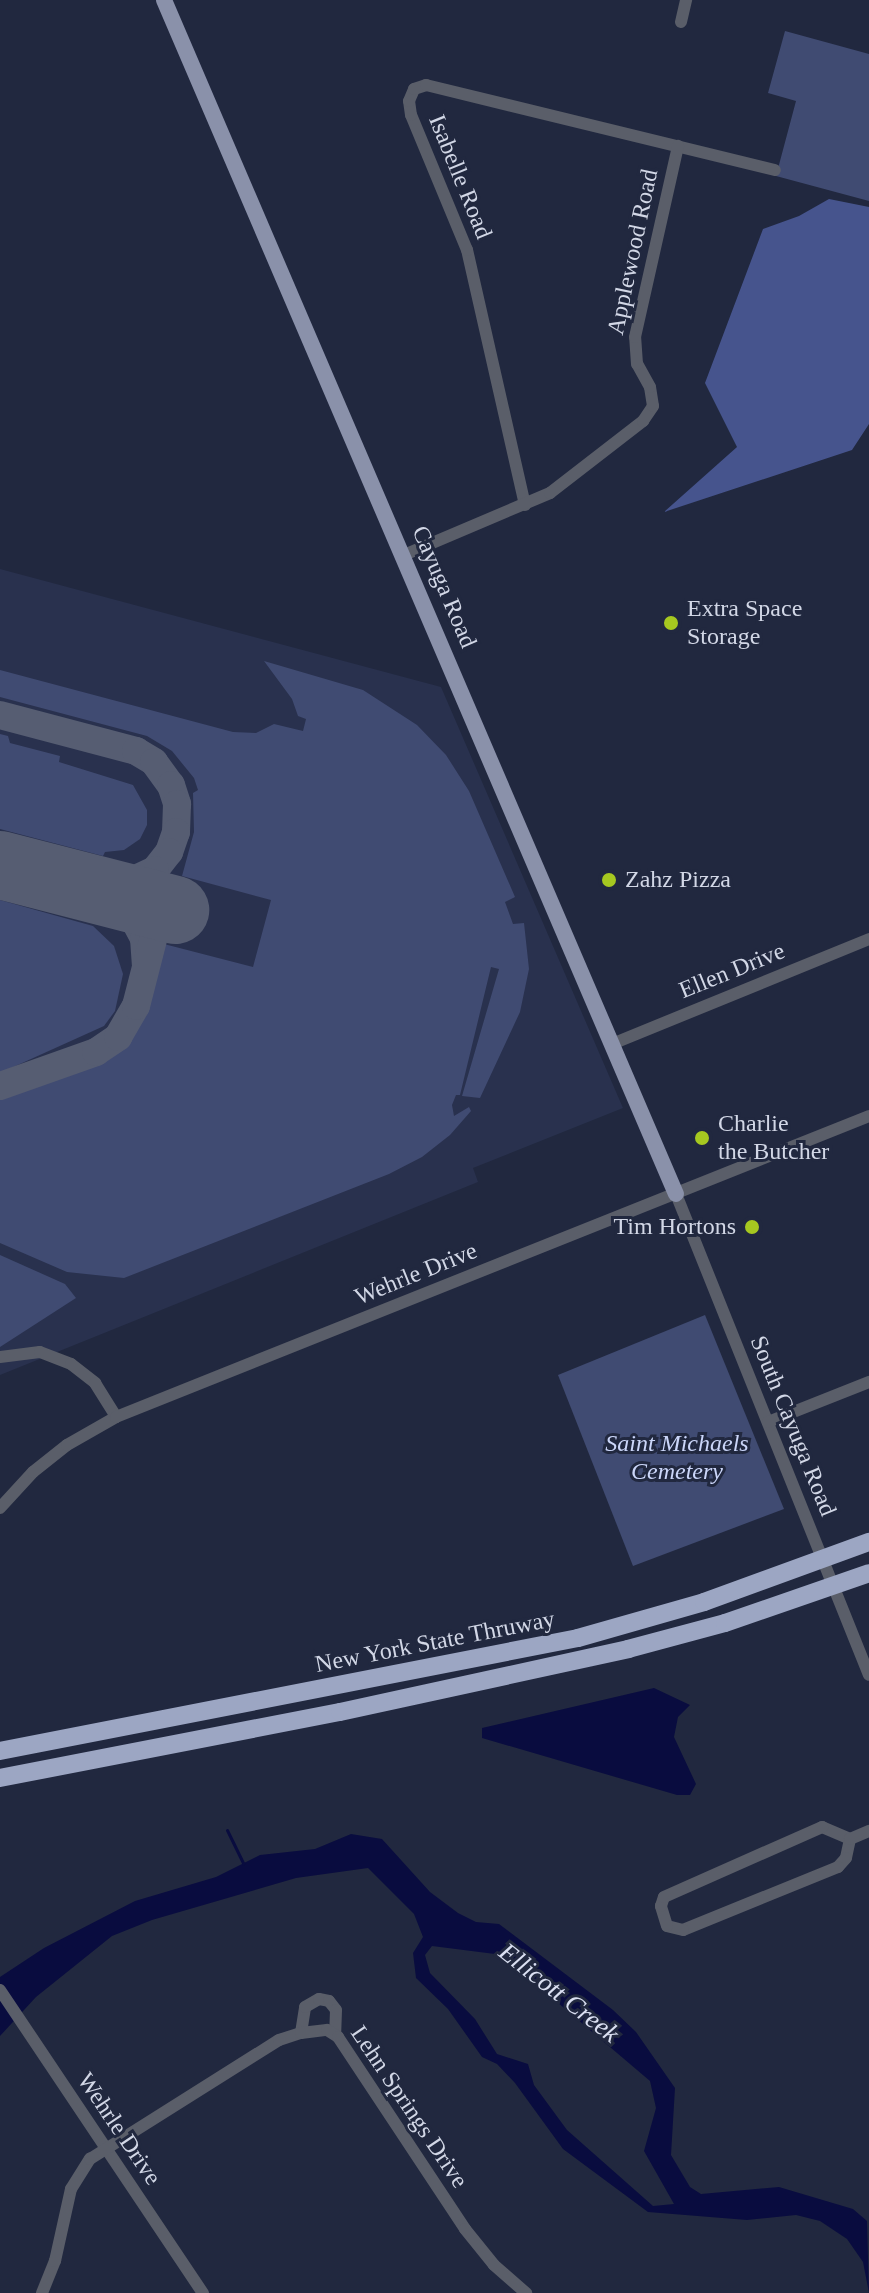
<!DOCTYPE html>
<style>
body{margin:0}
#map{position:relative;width:869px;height:2293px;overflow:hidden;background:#21283f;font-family:Georgia,serif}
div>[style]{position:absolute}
.built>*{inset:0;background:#29314e}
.green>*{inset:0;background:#404b72}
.forest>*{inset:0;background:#46548d}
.water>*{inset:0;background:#090c3f}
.stream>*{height:3px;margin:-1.5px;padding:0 1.5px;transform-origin:1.5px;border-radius:1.5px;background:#090c3f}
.taxiway>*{height:28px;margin:-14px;padding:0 14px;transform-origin:14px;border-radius:14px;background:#565d72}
.runway>*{height:68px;margin:-34px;padding:0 34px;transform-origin:34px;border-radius:34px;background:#565d72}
.minor>*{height:12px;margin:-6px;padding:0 6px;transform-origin:6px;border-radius:6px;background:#5a5e69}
.major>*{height:16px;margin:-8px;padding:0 8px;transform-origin:8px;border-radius:8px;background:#8a91aa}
.highway>*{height:18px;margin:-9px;padding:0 9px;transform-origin:9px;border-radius:9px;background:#9ca6c3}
.dots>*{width:22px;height:22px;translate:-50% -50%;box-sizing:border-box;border:4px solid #21283f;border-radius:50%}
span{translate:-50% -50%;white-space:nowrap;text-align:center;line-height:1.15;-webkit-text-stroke:6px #21283f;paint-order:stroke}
.street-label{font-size:24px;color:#d2d7e6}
.poi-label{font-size:24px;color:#d2d7e6}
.left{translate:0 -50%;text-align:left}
.right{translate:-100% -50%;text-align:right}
.park-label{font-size:24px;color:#cbd6f9;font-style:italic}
.water-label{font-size:26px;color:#dbe0f2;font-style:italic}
</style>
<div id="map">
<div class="built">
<div style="clip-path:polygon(0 569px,441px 687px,623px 1108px,473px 1168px,478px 1182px,0 1375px)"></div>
</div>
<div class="green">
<div style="clip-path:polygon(785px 31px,869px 54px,869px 201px,776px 176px,796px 101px,768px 93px)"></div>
<div style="clip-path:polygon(264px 661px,363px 690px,417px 725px,446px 755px,469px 791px,515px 897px,505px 902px,513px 924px,524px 923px,529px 969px,520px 1012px,480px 1098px,462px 1096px,499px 969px,491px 967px,460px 1095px,456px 1095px,452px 1105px,454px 1116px,469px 1107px,471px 1111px,450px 1135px,422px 1157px,389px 1174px,124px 1278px,67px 1272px,0 1243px,0 1099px,100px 1063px,126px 1046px,144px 1018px,164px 944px,253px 967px,271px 900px,182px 876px,194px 832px,193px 793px,198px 790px,194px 778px,172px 751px,147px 736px,0 697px,0 670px,233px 732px,256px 733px,274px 724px,303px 731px,306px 719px,298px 716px,292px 699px)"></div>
<div style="clip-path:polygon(0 734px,8px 736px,10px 743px,60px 756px,59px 762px,133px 785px,147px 810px,147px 825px,140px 839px,124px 850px,105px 852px,103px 856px,0 829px)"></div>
<div style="clip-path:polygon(0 900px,93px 926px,114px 946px,123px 974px,115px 1011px,104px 1026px,0 1073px)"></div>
<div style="clip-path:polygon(0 1255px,65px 1284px,76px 1298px,0 1347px)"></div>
<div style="clip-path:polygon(705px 1315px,784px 1509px,633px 1566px,558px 1375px)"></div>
</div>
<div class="forest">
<div style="clip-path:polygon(829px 199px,869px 207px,869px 424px,852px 450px,664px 512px,737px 447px,705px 383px,763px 229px,799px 216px)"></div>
</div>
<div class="water">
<div style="clip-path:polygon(654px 1688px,690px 1705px,678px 1717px,674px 1737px,696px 1784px,690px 1795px,677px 1795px,482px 1738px,482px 1728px)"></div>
<div style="clip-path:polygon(evenodd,351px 1834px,382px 1839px,430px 1892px,458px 1913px,476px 1922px,499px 1924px,613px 2010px,636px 2032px,675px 2088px,671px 2155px,690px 2187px,701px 2194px,779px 2187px,853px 2209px,867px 2221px,869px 2293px,863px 2262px,847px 2239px,820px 2221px,796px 2215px,747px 2220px,648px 2212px,563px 2149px,515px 2083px,497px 2064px,482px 2057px,448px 2009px,416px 1978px,413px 1953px,423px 1937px,414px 1914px,368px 1868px,296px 1878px,152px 1920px,112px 1936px,36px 1997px,0 2036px,0 1977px,44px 1948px,135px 1901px,216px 1877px,260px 1855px,315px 1849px,351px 1834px,432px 1946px,495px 1954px,524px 1974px,650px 2081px,656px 2108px,644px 2151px,674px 2204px,653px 2206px,567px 2130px,534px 2085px,528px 2064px,497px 2054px,475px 2019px,430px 1973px,425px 1955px,432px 1946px)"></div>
</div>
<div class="stream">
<div style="left:227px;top:1830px;width:37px;rotate:64deg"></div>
</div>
<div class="taxiway">
<div style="left:0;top:715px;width:141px;rotate:14.8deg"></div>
<div style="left:136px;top:751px;width:21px;rotate:31deg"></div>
<div style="left:154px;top:762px;width:29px;rotate:54deg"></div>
<div style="left:171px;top:785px;width:20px;rotate:72deg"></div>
<div style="left:177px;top:804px;width:28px;rotate:92deg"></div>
<div style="left:176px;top:832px;width:21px;rotate:109deg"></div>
<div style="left:169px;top:852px;width:23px;rotate:128deg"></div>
<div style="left:155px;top:870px;width:40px;rotate:155deg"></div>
<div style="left:119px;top:887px;width:53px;rotate:-174.6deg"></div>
<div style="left:90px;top:890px;width:24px;rotate:19deg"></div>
<div style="left:113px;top:898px;width:22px;rotate:39deg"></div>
<div style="left:130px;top:912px;width:30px;rotate:62deg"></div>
<div style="left:144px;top:938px;width:26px;rotate:86deg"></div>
<div style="left:0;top:1086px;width:102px;rotate:-19.5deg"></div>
<div style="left:96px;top:1052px;width:27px;rotate:-34deg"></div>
<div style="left:118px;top:1037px;width:36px;rotate:-60deg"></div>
<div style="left:136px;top:1006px;width:68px;rotate:-75.6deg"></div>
</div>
<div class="runway">
<div style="left:0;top:865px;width:181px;rotate:14.4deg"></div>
</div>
<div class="minor">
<div style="left:681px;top:22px;width:23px;rotate:-77deg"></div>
<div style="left:525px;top:505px;width:262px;rotate:-102.8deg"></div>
<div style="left:467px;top:250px;width:146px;rotate:-112.5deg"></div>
<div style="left:411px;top:115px;width:14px;rotate:-98deg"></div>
<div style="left:409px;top:101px;width:13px;rotate:-67deg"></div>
<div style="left:414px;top:89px;width:13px;rotate:-18deg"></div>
<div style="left:426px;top:85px;width:359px;rotate:13.7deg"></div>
<div style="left:404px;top:555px;width:159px;rotate:-23deg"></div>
<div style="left:550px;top:493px;width:118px;rotate:-37.7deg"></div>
<div style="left:643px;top:421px;width:18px;rotate:-56deg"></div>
<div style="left:653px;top:406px;width:19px;rotate:-99deg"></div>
<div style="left:650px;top:387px;width:26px;rotate:-119deg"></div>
<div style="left:637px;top:364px;width:27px;rotate:-94deg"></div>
<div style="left:635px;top:337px;width:196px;rotate:-77.3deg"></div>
<div style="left:612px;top:1044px;width:278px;rotate:-22.2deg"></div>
<div style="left:676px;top:1194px;width:518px;rotate:68.14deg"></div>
<div style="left:0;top:1357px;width:40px;rotate:-7.1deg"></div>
<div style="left:40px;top:1352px;width:33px;rotate:21deg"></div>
<div style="left:71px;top:1364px;width:31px;rotate:38deg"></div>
<div style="left:95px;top:1383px;width:40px;rotate:58deg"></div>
<div style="left:768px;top:1422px;width:109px;rotate:-21.6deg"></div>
<div style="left:0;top:1508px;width:49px;rotate:-47.5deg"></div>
<div style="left:33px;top:1472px;width:43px;rotate:-38.5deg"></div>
<div style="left:67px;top:1445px;width:56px;rotate:-29.7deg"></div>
<div style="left:116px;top:1417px;width:811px;rotate:-21.79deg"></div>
<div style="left:822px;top:1827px;width:30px;rotate:23deg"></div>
<div style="left:850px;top:1839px;width:19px;rotate:102deg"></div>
<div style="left:846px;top:1858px;width:12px;rotate:132deg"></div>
<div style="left:838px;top:1867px;width:167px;rotate:157.9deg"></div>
<div style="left:683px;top:1930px;width:16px;rotate:-166deg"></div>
<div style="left:667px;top:1926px;width:21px;rotate:-107deg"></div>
<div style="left:661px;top:1906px;width:9px;rotate:-72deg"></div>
<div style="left:664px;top:1897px;width:173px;rotate:-23.9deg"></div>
<div style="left:850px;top:1839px;width:21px;rotate:-23deg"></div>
<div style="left:0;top:1990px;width:365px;rotate:56.2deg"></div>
<div style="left:301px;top:2033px;width:26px;rotate:-81deg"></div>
<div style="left:305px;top:2007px;width:16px;rotate:-30deg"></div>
<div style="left:319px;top:1999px;width:10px;rotate:11deg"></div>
<div style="left:329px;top:2001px;width:11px;rotate:52deg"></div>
<div style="left:336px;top:2010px;width:23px;rotate:92deg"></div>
<div style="left:42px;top:2293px;width:35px;rotate:-68deg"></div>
<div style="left:55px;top:2261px;width:74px;rotate:-77.5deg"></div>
<div style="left:71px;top:2189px;width:36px;rotate:-58deg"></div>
<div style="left:90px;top:2159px;width:223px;rotate:-32.2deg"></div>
<div style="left:279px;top:2040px;width:23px;rotate:-18deg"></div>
<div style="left:301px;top:2033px;width:26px;rotate:-7deg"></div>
<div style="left:327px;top:2030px;width:13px;rotate:32deg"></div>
<div style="left:338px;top:2037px;width:230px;rotate:56.5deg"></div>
<div style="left:465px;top:2229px;width:46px;rotate:51.1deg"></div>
<div style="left:494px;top:2265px;width:43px;rotate:41.2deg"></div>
</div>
<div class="major">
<div style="left:164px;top:0;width:1299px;rotate:66.79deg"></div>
</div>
<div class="highway">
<div style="left:0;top:1751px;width:589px;rotate:-11.06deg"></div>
<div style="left:578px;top:1638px;width:131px;rotate:-15.9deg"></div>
<div style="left:704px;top:1602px;width:176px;rotate:-20deg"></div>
<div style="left:0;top:1778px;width:346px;rotate:-11deg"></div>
<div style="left:340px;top:1712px;width:295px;rotate:-12.3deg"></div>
<div style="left:628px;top:1649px;width:100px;rotate:-15deg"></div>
<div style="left:725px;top:1623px;width:152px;rotate:-19.1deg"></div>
</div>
<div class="dots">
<div style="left:671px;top:623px;background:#a6c820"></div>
<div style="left:609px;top:880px;background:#a6c820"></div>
<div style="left:702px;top:1138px;background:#a6c820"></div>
<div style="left:752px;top:1227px;background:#a6c820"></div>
</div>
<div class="street-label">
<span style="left:460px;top:177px;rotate:68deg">Isabelle Road</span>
<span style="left:633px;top:252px;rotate:-78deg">Applewood Road</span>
<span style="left:444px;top:587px;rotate:67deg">Cayuga Road</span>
<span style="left:732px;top:971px;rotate:-22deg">Ellen Drive</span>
<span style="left:416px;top:1274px;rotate:-22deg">Wehrle Drive</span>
<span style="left:793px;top:1426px;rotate:68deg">South Cayuga Road</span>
<span style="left:435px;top:1642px;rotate:-11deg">New York State Thruway</span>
<span style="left:409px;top:2107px;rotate:56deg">Lehn Springs Drive</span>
<span style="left:119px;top:2129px;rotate:56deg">Wehrle Drive</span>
</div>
<div class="poi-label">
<span class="left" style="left:687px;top:623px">Extra Space<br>Storage</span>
<span class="left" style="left:625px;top:880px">Zahz Pizza</span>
<span class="left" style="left:718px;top:1138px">Charlie<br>the Butcher</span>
<span class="right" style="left:736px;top:1227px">Tim Hortons</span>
</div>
<div class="park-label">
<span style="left:677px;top:1458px">Saint Michaels<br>Cemetery</span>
</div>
<div class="water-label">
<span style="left:559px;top:1993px;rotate:38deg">Ellicott Creek</span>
</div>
</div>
